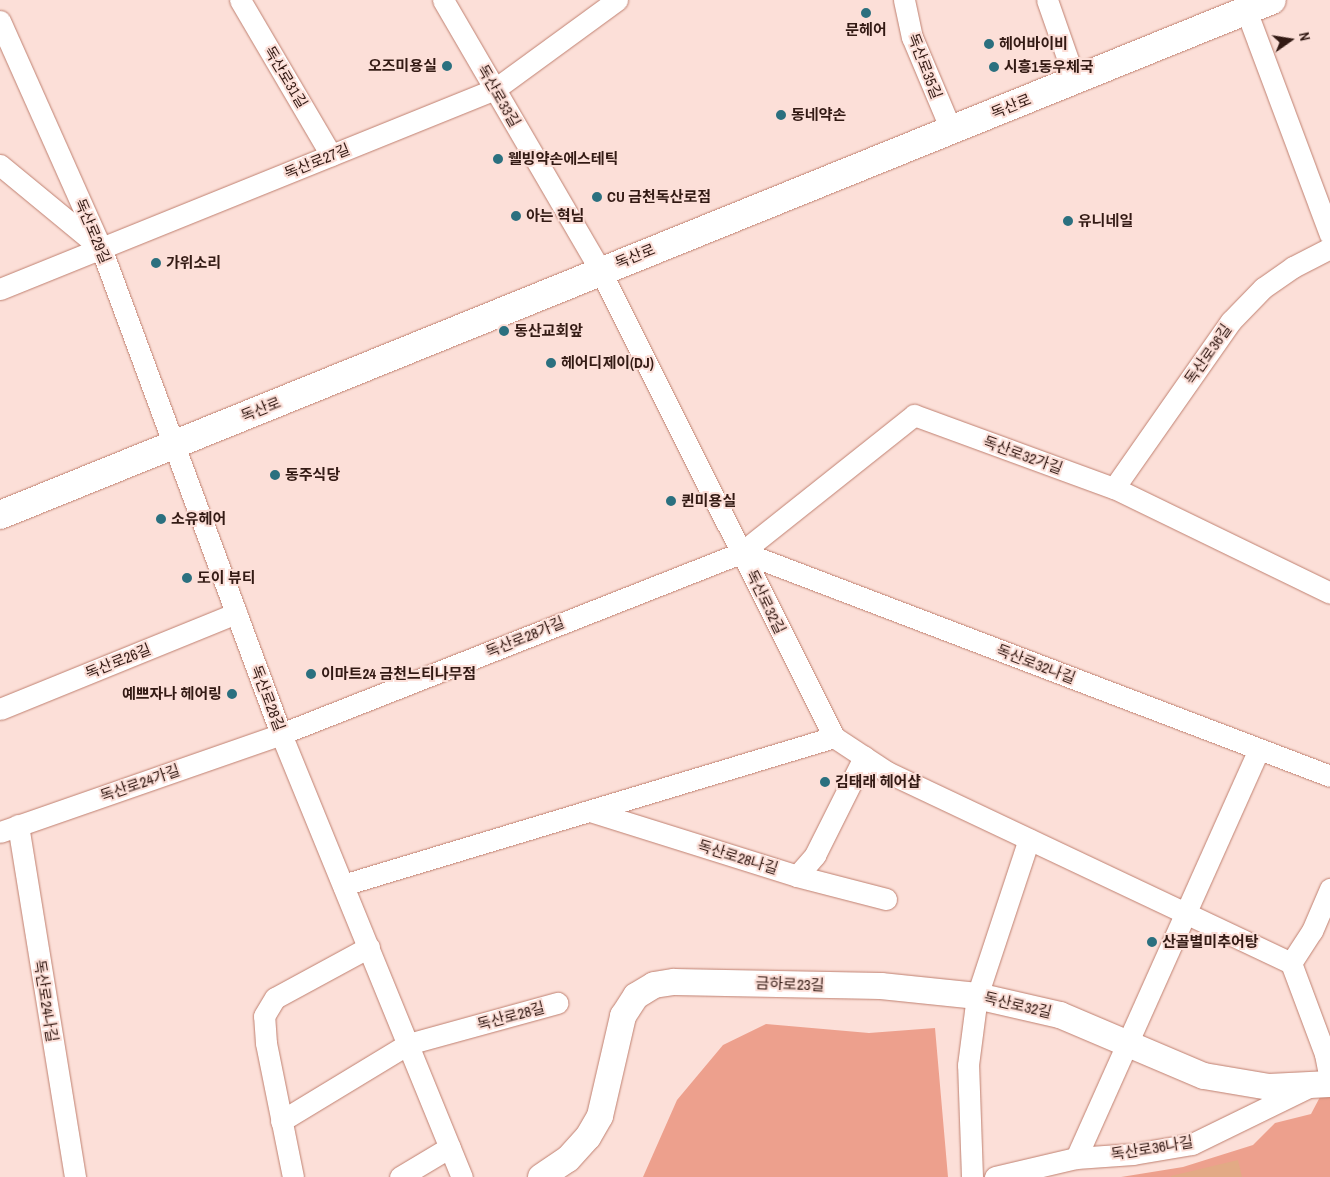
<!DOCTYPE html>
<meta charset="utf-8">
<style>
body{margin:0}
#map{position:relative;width:1330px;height:1177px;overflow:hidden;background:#fcdfd8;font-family:"Archivo Narrow","Noto Sans KR",sans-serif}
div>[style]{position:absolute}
.green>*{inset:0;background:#eda08d}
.building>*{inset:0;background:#e2aa85}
.roads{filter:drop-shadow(0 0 1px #bf8070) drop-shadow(0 0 1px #bf8070)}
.minor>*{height:21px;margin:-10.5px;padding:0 10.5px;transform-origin:10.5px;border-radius:10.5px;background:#fff}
.tertiary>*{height:26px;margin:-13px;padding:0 13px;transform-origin:13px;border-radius:13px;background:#fff}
.secondary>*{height:28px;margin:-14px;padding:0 14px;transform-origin:14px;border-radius:14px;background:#fff}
.dots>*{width:14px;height:14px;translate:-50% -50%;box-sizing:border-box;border:2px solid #fcdfd8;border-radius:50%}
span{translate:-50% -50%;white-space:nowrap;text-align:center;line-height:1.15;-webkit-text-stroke:4px #fcdfd8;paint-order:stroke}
.poi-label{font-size:15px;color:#331a14;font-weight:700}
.left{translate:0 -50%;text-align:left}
.right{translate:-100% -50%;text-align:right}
.street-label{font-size:15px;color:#331a14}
.north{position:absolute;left:1265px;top:15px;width:50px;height:50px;-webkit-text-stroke:4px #fcdfd8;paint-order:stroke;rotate:77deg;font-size:14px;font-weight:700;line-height:20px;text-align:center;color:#331a14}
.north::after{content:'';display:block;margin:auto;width:18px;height:22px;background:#331a14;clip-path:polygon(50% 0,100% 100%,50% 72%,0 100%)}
</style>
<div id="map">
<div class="green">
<div style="clip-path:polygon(766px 1024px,869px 1033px,935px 1028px,948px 1177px,643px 1177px,677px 1100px,723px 1045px)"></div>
<div style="clip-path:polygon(1320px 1097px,1330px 1097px,1330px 1177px,1121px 1177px,1183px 1167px,1253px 1145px,1275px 1123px,1311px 1114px)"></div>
</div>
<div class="building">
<div style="clip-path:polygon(1238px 1160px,1242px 1177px,1171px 1177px,1171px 1176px)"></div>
</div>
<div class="roads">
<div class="minor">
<div style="left:240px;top:0;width:180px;rotate:59.6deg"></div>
<div style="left:443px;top:0;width:312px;rotate:59.8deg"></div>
<div style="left:600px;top:270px;width:522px;rotate:63.39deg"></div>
<div style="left:834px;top:737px;width:64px;rotate:33.4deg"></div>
<div style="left:887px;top:772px;width:447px;rotate:25.3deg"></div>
<div style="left:904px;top:0;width:38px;rotate:78deg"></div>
<div style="left:912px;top:37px;width:101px;rotate:67.2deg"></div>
<div style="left:1047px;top:0;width:85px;rotate:70.7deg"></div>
<div style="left:1246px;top:10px;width:240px;rotate:69.5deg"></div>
<div style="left:0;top:21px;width:248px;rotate:66deg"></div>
<div style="left:101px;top:248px;width:518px;rotate:69.68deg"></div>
<div style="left:281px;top:734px;width:479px;rotate:67.8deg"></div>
<div style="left:0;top:165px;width:126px;rotate:39.5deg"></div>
<div style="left:0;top:289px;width:534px;rotate:-22deg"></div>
<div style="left:495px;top:89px;width:151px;rotate:-36.1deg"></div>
<div style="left:1114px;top:488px;width:204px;rotate:-55deg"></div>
<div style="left:1231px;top:321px;width:46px;rotate:-45.9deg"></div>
<div style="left:1263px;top:288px;width:37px;rotate:-35deg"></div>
<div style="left:1293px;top:267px;width:42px;rotate:-27.2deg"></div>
<div style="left:742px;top:552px;width:629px;rotate:20.85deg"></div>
<div style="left:0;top:709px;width:255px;rotate:-22.1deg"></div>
<div style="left:590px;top:811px;width:217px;rotate:17.4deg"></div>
<div style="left:797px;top:876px;width:92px;rotate:14.5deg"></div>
<div style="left:18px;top:825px;width:357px;rotate:80.8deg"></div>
<div style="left:0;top:832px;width:298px;rotate:-19.2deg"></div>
<div style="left:281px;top:734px;width:496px;rotate:-21.5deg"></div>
<div style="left:742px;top:552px;width:220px;rotate:-38.5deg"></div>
<div style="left:914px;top:415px;width:213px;rotate:20.1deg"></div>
<div style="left:1114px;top:488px;width:240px;rotate:25.9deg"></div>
<div style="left:797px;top:876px;width:28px;rotate:-49deg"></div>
<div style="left:815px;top:855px;width:110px;rotate:-63.4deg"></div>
<div style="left:343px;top:885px;width:513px;rotate:-16.77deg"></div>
<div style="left:1291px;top:963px;width:97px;rotate:69.5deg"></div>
<div style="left:1325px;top:1054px;width:25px;rotate:79deg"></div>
<div style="left:1291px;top:963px;width:38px;rotate:-57deg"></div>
<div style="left:1312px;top:931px;width:46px;rotate:-66.8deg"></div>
<div style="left:281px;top:1121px;width:149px;rotate:-31.2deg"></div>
<div style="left:408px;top:1044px;width:155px;rotate:-15.4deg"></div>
<div style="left:1076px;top:1158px;width:448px;rotate:-65.9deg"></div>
<div style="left:293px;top:1177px;width:137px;rotate:-101.4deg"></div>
<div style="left:266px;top:1043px;width:27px;rotate:-94deg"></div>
<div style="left:264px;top:1016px;width:21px;rotate:-59deg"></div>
<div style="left:275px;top:998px;width:107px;rotate:-28.5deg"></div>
<div style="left:400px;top:1177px;width:58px;rotate:-31deg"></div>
<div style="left:972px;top:1177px;width:112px;rotate:-92deg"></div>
<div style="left:968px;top:1065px;width:70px;rotate:-82.6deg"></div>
<div style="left:977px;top:996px;width:165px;rotate:-71.7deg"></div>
<div style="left:995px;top:1177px;width:83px;rotate:-13.2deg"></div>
<div style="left:1076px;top:1158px;width:57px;rotate:-4deg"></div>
<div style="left:1133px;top:1154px;width:60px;rotate:-9.6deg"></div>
<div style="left:1192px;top:1144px;width:130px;rotate:-26deg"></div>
</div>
<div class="tertiary">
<div style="left:541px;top:1177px;width:32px;rotate:-34deg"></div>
<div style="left:568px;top:1159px;width:30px;rotate:-48deg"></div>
<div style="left:588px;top:1137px;width:24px;rotate:-60deg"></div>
<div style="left:600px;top:1116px;width:103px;rotate:-77deg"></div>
<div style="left:623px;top:1016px;width:24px;rotate:-57deg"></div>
<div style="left:636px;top:996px;width:21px;rotate:-31deg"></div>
<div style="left:654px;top:985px;width:20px;rotate:-9deg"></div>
<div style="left:674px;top:982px;width:207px;rotate:1.1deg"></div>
<div style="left:881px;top:986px;width:97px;rotate:5.9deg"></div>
<div style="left:977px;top:996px;width:85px;rotate:12.9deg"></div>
<div style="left:1060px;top:1015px;width:156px;rotate:23deg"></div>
<div style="left:1204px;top:1076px;width:66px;rotate:9.6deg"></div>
<div style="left:1269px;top:1087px;width:61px;rotate:-2.8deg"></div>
</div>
<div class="secondary">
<div style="left:0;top:515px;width:1372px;rotate:-22.04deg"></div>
</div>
</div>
<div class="dots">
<div style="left:866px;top:13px;background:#2b707f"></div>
<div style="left:989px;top:44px;background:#2b707f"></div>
<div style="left:447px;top:66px;background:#2b707f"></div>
<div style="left:994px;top:67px;background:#2b707f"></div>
<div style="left:781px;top:115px;background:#2b707f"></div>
<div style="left:498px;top:159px;background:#2b707f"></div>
<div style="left:597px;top:197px;background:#2b707f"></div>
<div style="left:516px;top:216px;background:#2b707f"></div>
<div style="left:1068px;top:221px;background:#2b707f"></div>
<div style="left:156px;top:263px;background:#2b707f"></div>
<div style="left:504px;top:331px;background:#2b707f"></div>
<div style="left:551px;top:363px;background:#2b707f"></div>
<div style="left:275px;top:475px;background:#2b707f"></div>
<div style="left:671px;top:501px;background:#2b707f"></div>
<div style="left:161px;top:519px;background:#2b707f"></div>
<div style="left:187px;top:578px;background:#2b707f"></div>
<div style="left:311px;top:674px;background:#2b707f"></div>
<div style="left:232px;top:694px;background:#2b707f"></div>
<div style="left:825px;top:782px;background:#2b707f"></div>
<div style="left:1152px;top:942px;background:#2b707f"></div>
</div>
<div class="poi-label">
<span style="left:866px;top:30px">문헤어</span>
<span class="left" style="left:999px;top:44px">헤어바이비</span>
<span class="right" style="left:437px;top:66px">오즈미용실</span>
<span class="left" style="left:1004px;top:67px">시흥1동우체국</span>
<span class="left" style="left:791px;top:115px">동네약손</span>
<span class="left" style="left:508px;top:159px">웰빙약손에스테틱</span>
<span class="left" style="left:607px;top:197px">CU 금천독산로점</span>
<span class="left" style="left:526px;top:216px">아는 혁님</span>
<span class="left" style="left:1078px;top:221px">유니네일</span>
<span class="left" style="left:166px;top:263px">가위소리</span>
<span class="left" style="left:514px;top:331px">동산교회앞</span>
<span class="left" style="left:561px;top:363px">헤어디제이(DJ)</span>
<span class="left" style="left:285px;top:475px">동주식당</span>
<span class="left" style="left:681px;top:501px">퀸미용실</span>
<span class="left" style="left:171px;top:519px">소유헤어</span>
<span class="left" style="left:197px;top:578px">도이 뷰티</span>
<span class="left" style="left:321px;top:674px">이마트24 금천느티나무점</span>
<span class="right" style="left:222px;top:694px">예쁘자나 헤어링</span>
<span class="left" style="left:835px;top:782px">김태래 헤어샵</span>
<span class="left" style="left:1162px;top:942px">산골별미추어탕</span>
</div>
<div class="street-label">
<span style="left:925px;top:66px;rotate:69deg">독산로35길</span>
<span style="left:286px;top:77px;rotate:59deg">독산로31길</span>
<span style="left:499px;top:96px;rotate:60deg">독산로33길</span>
<span style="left:1011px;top:106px;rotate:-22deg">독산로</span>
<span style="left:317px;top:161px;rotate:-22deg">독산로27길</span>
<span style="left:93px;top:231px;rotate:67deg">독산로29길</span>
<span style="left:635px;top:256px;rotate:-22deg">독산로</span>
<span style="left:1208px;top:354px;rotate:-55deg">독산로36길</span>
<span style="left:261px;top:409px;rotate:-22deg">독산로</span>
<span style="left:1023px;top:455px;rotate:20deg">독산로32가길</span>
<span style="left:766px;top:602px;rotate:64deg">독산로32길</span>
<span style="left:525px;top:637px;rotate:-22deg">독산로28가길</span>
<span style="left:118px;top:661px;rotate:-22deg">독산로26길</span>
<span style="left:1036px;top:664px;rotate:21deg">독산로32나길</span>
<span style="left:268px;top:698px;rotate:69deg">독산로28길</span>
<span style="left:140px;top:783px;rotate:-19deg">독산로24가길</span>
<span style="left:738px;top:857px;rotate:17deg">독산로28나길</span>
<span style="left:790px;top:984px;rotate:2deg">금하로23길</span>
<span style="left:46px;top:1001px;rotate:81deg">독산로24나길</span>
<span style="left:1018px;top:1005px;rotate:13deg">독산로32길</span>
<span style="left:511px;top:1016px;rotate:-15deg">독산로28길</span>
<span style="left:1152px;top:1148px;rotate:-9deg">독산로36나길</span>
</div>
<div class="north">N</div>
</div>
